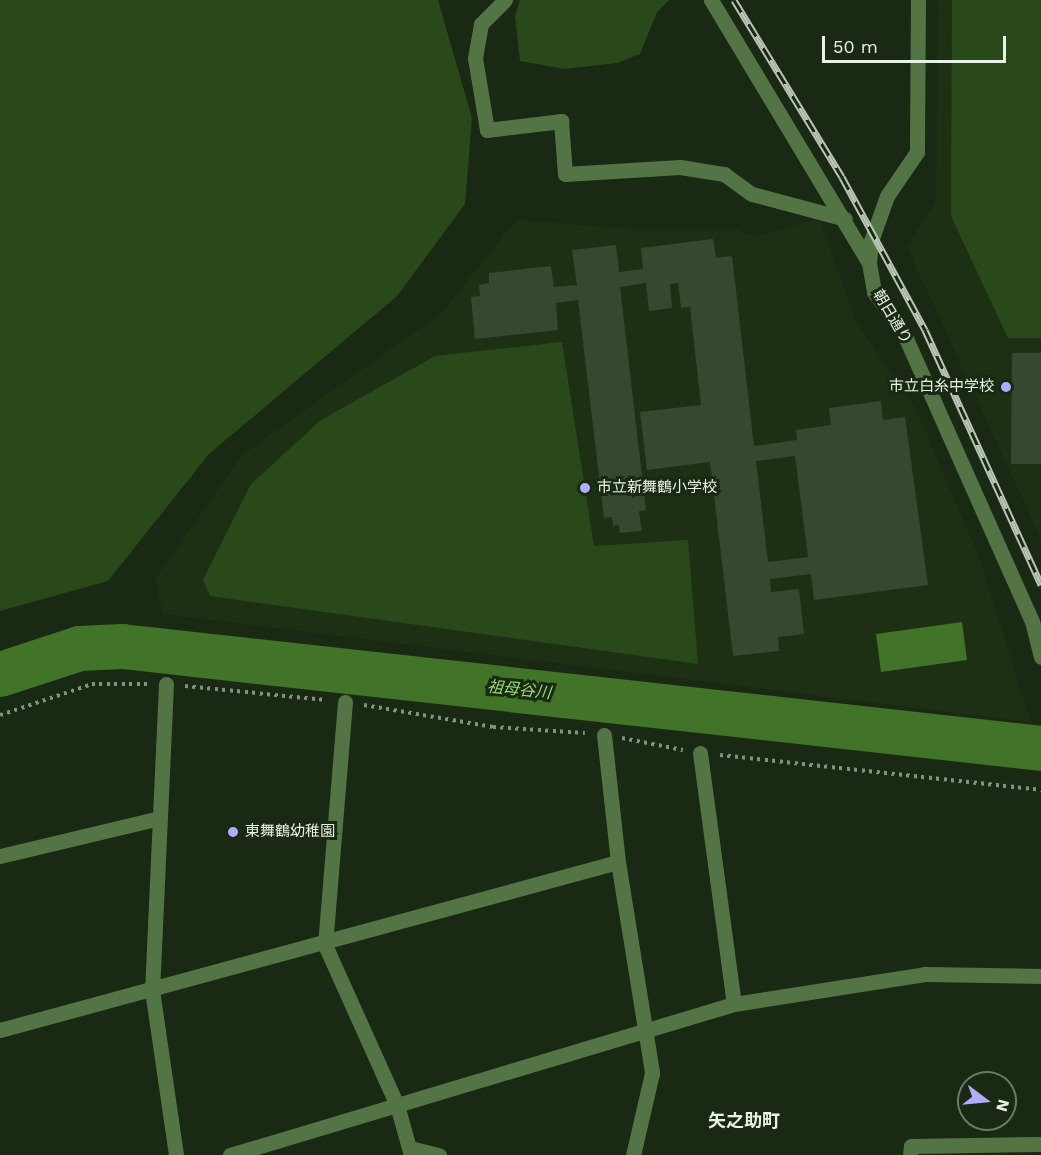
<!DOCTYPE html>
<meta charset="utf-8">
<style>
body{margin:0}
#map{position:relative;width:1041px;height:1155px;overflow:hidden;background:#1a2914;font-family:"Work Sans","Noto Sans JP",sans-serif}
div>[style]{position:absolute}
.built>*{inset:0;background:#1d3014}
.green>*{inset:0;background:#2a491b}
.water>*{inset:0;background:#417429}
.river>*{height:45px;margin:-22.5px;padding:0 22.5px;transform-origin:22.5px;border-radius:22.5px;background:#417429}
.building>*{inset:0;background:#374730}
.path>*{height:4px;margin-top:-2px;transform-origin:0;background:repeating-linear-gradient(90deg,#859180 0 3px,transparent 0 7.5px)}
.minor>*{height:15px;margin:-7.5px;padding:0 7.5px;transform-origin:7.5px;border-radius:7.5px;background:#537545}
.tertiary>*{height:15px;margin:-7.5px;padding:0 7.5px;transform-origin:7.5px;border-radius:7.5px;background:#537545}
.rail>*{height:7px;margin-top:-3.5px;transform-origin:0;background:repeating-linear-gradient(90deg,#1a2914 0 14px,#bac5b6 0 28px);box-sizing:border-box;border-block:2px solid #bac5b6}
.dots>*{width:16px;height:16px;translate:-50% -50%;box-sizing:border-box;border:3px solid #1a2914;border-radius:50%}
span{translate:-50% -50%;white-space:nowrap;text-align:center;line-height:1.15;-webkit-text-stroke:6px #1a2914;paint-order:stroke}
.street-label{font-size:15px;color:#e8f2e4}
.poi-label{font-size:15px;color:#e8f2e4}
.right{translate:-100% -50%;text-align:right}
.left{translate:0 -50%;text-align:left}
.water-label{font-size:16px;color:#94da75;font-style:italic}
.quarter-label{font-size:18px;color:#e8f2e4;font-weight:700}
.north{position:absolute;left:957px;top:1071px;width:60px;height:60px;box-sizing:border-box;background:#1a2914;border:2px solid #6c7967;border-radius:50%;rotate:106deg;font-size:16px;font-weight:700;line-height:24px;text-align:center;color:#e8f2e4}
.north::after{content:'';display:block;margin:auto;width:21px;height:27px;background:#b2adf9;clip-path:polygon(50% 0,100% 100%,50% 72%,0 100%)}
.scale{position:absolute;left:822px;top:36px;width:184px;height:27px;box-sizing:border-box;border:3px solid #e8f2e4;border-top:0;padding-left:8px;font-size:18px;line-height:21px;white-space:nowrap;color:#e8f2e4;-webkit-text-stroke:4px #1a2914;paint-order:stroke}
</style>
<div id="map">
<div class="built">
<div style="clip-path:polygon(938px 0,1041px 0,1041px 539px,907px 247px,936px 200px)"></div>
<div style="clip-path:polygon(819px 218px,856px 321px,915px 407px,978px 554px,1031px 722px,163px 614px,155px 580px,242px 455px,443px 312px,516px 220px,631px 229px,736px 229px,755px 237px)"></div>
</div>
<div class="green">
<div style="clip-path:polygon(0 0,438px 0,472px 118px,465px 204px,397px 296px,209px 454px,108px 581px,0 611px)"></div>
<div style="clip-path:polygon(520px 0,669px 0,657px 12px,640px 54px,617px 63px,565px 69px,520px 61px,515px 16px)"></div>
<div style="clip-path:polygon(952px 0,1041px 0,1041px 338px,1008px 338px,951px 216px)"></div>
<div style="clip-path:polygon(562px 342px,594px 546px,688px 540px,698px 664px,210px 596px,203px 580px,251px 484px,321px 420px,435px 356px)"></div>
</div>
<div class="water">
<div style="clip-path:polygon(962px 622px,967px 660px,881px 672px,876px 634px)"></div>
</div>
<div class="river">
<div style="left:0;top:674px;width:83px;rotate:-18.2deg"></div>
<div style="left:79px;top:648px;width:43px;rotate:-2.7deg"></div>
<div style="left:122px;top:646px;width:925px;rotate:6.33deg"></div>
</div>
<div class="building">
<div style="clip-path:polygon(evenodd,713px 239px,716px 258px,732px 256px,754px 446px,797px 440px,796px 430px,831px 425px,829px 408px,881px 401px,883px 420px,905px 417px,928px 585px,814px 600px,811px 574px,770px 579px,771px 592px,799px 589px,804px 634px,778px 637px,779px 651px,733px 656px,710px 462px,647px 470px,640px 412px,701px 405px,690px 307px,681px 308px,678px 283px,670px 284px,672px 308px,649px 311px,646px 283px,620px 287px,646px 510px,639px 511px,642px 531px,620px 533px,619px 525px,613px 526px,612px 517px,604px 518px,578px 300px,556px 303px,558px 330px,475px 339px,471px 297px,480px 296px,479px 285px,489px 283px,489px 273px,551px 266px,554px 287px,577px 285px,572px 250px,616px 245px,619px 272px,643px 269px,641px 248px,713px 239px,795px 456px,808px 557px,768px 562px,756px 461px,795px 456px)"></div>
<div style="clip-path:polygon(1012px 353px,1041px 353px,1041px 464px,1011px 464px)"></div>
</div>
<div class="path">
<div style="left:185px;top:686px;width:142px;rotate:5.7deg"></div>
<div style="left:364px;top:705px;width:131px;rotate:9.7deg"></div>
<div style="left:493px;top:727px;width:92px;rotate:3.7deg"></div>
<div style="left:0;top:715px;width:97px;rotate:-18.6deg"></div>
<div style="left:92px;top:684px;width:55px"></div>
<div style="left:622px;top:738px;width:62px;rotate:11.1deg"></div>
<div style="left:720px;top:755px;width:323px;rotate:6.2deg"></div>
</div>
<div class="minor">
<div style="left:505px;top:0;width:34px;rotate:135deg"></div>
<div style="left:481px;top:24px;width:35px;rotate:100deg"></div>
<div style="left:475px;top:58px;width:73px;rotate:80.5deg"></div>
<div style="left:487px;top:130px;width:75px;rotate:-6.9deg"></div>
<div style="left:561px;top:121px;width:53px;rotate:85.7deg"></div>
<div style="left:565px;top:174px;width:115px;rotate:-3.5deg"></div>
<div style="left:680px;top:167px;width:45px;rotate:9deg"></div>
<div style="left:724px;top:174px;width:34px;rotate:36deg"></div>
<div style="left:752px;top:194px;width:96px;rotate:15deg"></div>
<div style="left:711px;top:0;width:307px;rotate:59deg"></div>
<div style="left:166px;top:684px;width:306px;rotate:92.6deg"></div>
<div style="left:152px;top:990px;width:167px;rotate:81.7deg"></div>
<div style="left:345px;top:702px;width:244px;rotate:94.7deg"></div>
<div style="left:325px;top:945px;width:175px;rotate:65.8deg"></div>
<div style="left:397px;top:1105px;width:52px;rotate:74.4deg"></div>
<div style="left:604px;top:735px;width:128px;rotate:83.7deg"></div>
<div style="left:618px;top:862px;width:214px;rotate:80.8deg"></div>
<div style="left:652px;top:1073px;width:84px;rotate:103deg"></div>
<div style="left:700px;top:753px;width:253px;rotate:82.3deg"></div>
<div style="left:0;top:856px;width:163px;rotate:-13.4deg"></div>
<div style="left:0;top:1030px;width:640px;rotate:-15.21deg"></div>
<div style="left:410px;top:1148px;width:30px;rotate:14deg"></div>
<div style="left:910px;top:1155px;width:9px;rotate:-84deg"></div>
<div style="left:911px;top:1146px;width:130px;rotate:-0.9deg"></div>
</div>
<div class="tertiary">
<div style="left:918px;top:0;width:152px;rotate:90.4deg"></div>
<div style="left:917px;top:152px;width:53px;rotate:124.3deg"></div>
<div style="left:887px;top:196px;width:48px;rotate:109.6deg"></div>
<div style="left:871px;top:241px;width:22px;rotate:95deg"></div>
<div style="left:869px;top:263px;width:29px;rotate:80deg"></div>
<div style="left:874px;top:292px;width:52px;rotate:54.5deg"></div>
<div style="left:904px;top:334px;width:314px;rotate:66deg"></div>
<div style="left:1032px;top:621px;width:37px;rotate:76deg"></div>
<div style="left:230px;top:1155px;width:526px;rotate:-16.68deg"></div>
<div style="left:734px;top:1004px;width:193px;rotate:-8.9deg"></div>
<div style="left:925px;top:974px;width:116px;rotate:1deg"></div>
</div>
<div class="rail">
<div style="left:734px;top:0;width:207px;rotate:58.6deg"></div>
<div style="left:842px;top:177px;width:174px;rotate:61.5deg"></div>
<div style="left:925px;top:330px;width:280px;rotate:65.5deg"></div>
</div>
<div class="dots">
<div style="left:1006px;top:387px;background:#b2adf9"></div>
<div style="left:585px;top:488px;background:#b2adf9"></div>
<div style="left:233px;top:832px;background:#b2adf9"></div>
</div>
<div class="street-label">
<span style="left:892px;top:317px;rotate:59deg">朝日通り</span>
</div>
<div class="poi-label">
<span class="right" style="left:994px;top:387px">市立白糸中学校</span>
<span class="left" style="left:597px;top:488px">市立新舞鶴小学校</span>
<span class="left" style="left:245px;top:832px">東舞鶴幼稚園</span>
</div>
<div class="water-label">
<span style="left:519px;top:690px;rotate:6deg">祖母谷川</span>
</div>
<div class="quarter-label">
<span style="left:744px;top:1121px">矢之助町</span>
</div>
<div class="north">N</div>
<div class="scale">50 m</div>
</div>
